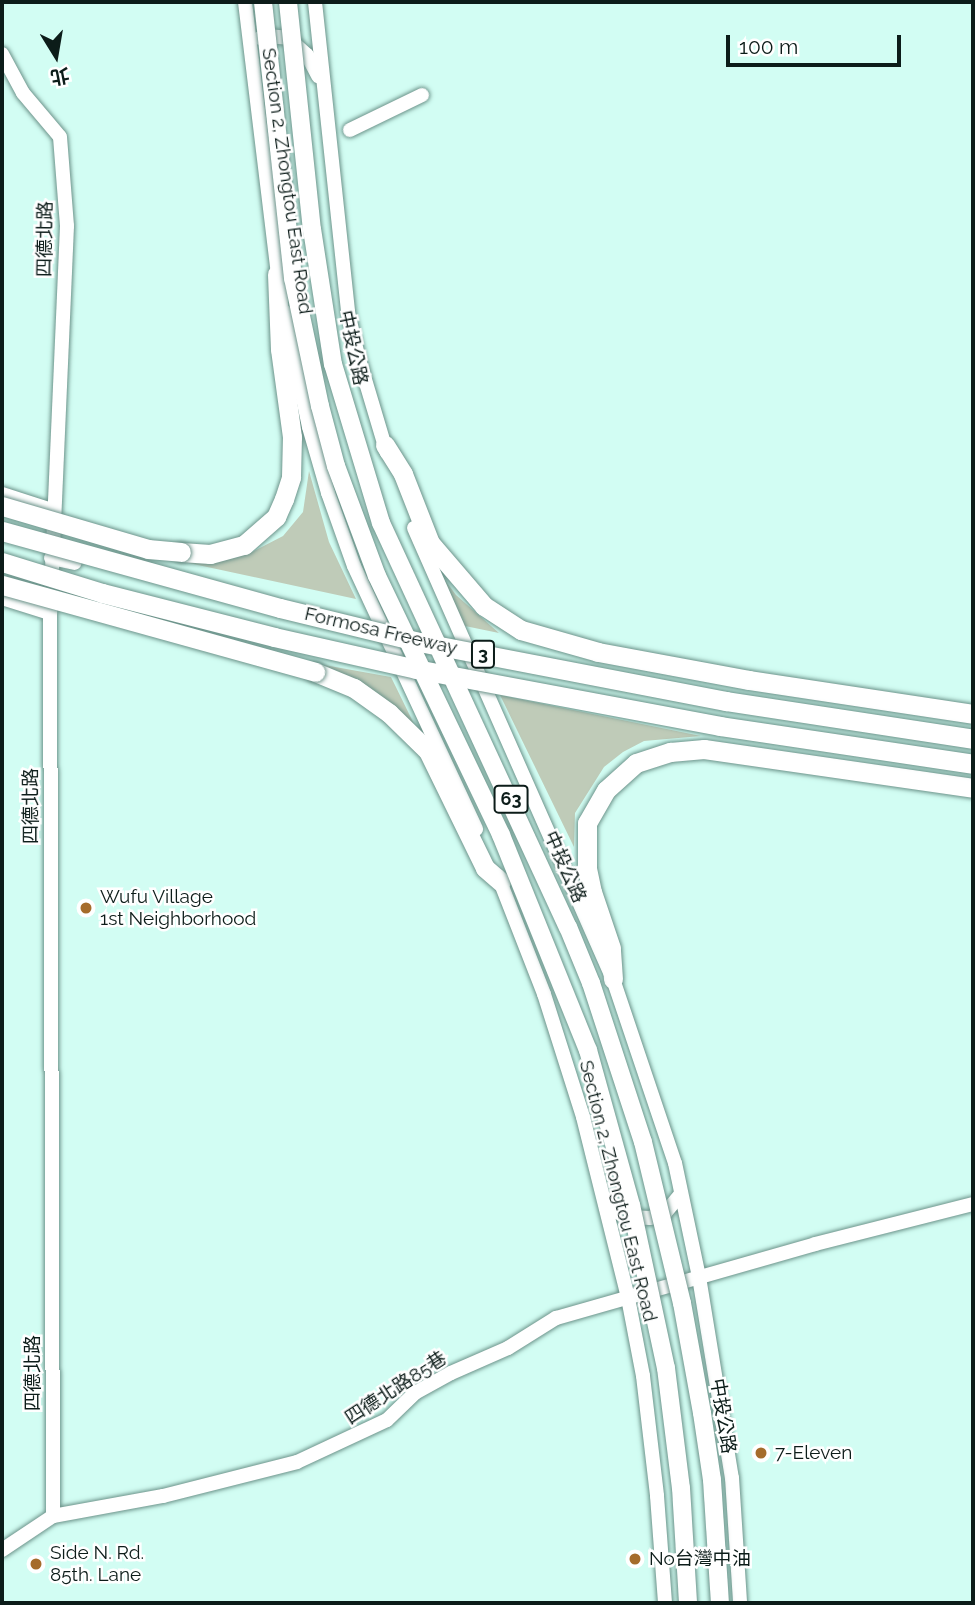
<!DOCTYPE html>
<meta charset="utf-8">
<style>
body{margin:0}
#map{position:relative;width:975px;height:1605px;overflow:hidden;background:#d2fdf3;font-family:Raleway,"Noto Sans TC",sans-serif}
div>[style]{position:absolute}
.green>*{inset:0;background:#bfcbb8}
.roads{filter:drop-shadow(0 0 2px #6c938a) drop-shadow(0 0 2px #6c938a)}
.minor>*{height:14px;margin:-7px;padding:0 7px;transform-origin:7px;border-radius:7px;background:#fff}
.highway>*{height:19px;margin:-9.5px;padding:0 9.5px;transform-origin:9.5px;border-radius:9.5px;background:#fff}
.bridges{filter:drop-shadow(0 0 2px #6c938a) drop-shadow(0 0 2px #6c938a)}
.major-bridge>*{height:18px;margin:-9px;padding:0 9px;transform-origin:9px;border-radius:9px;background:#fff}
.highway-bridge>*{height:19px;margin:-9.5px;padding:0 9.5px;transform-origin:9.5px;border-radius:9.5px;background:#fff}
.dots>*{width:19px;height:19px;translate:-50% -50%;box-sizing:border-box;border:4px solid #fff;border-radius:50%}
span{translate:-50% -50%;white-space:nowrap;text-align:center;line-height:1.15;-webkit-text-stroke:5px #fff;paint-order:stroke}
.shield-label span{padding:2px 5px;background:#fff;border:2px solid;border-radius:5px;-webkit-text-stroke-width:0}
.shield-label{font-size:18px;color:#0c1c19;font-weight:700}
.street-label{font-size:19px;color:#0c1c19}
.poi-label{font-size:19px;color:#0c1c19}
.left{translate:0 -50%;text-align:left}
.frame{position:absolute;inset:0;border:4px solid #0c1c19;pointer-events:none}
.north{position:absolute;left:21px;top:21px;width:70px;height:70px;-webkit-text-stroke:5px #fff;paint-order:stroke;rotate:169deg;font-size:19px;font-weight:700;line-height:28px;text-align:center;color:#0c1c19}
.north::after{content:'';display:block;margin:auto;width:24px;height:32px;background:#0c1c19;clip-path:polygon(50% 0,100% 100%,50% 72%,0 100%)}
.scale{position:absolute;left:726px;top:35px;width:175px;height:32px;box-sizing:border-box;border:4px solid #0c1c19;border-top:0;padding-left:9px;font-size:21px;line-height:24px;white-space:nowrap;color:#0c1c19;-webkit-text-stroke:5px #fff;paint-order:stroke}
</style>
<div id="map">
<div class="green">
<div style="clip-path:polygon(309px 471px,329px 542px,356px 599px,184px 562px,222px 560px,252px 552px,283px 536px,303px 512px)"></div>
<div style="clip-path:polygon(444px 579px,456px 595px,499px 633px,465px 626px)"></div>
<div style="clip-path:polygon(324px 665px,391px 677px,414px 724px,370px 689px)"></div>
<div style="clip-path:polygon(500px 695px,701px 736px,644px 741px,623px 752px,604px 767px,575px 813px,574px 847px)"></div>
</div>
<div class="roads">
<div class="minor">
<div style="left:245px;top:2px;width:282px;rotate:83.1deg"></div>
<div style="left:315px;top:2px;width:312px;rotate:83.9deg"></div>
<div style="left:348px;top:312px;width:45px;rotate:77.2deg"></div>
<div style="left:358px;top:356px;width:101px;rotate:73.4deg"></div>
<div style="left:260px;top:38px;width:7px;rotate:-16deg"></div>
<div style="left:267px;top:36px;width:21px;rotate:5deg"></div>
<div style="left:288px;top:38px;width:25px;rotate:42deg"></div>
<div style="left:307px;top:55px;width:24px;rotate:62deg"></div>
<div style="left:2px;top:54px;width:44px;rotate:61.7deg"></div>
<div style="left:23px;top:93px;width:57px;rotate:49.9deg"></div>
<div style="left:60px;top:137px;width:89px;rotate:85.5deg"></div>
<div style="left:67px;top:226px;width:387px;rotate:92.5deg"></div>
<div style="left:50px;top:613px;width:903px;rotate:89.81deg"></div>
<div style="left:53px;top:1516px;width:61px;rotate:146.3deg"></div>
<div style="left:350px;top:130px;width:80px;rotate:-25.9deg"></div>
<div style="left:285px;top:312px;width:117px;rotate:78.2deg"></div>
<div style="left:309px;top:427px;width:69px;rotate:73.9deg"></div>
<div style="left:328px;top:493px;width:77px;rotate:70.4deg"></div>
<div style="left:354px;top:566px;width:290px;rotate:65.1deg"></div>
<div style="left:2px;top:494px;width:52px;rotate:17.7deg"></div>
<div style="left:414px;top:528px;width:493px;rotate:66.2deg"></div>
<div style="left:613px;top:979px;width:194px;rotate:71.4deg"></div>
<div style="left:675px;top:1163px;width:116px;rotate:78.1deg"></div>
<div style="left:699px;top:1277px;width:204px;rotate:80.7deg"></div>
<div style="left:732px;top:1478px;width:125px;rotate:86.3deg"></div>
<div style="left:51px;top:558px;width:24px;rotate:12deg"></div>
<div style="left:2px;top:598px;width:50px;rotate:17.4deg"></div>
<div style="left:498px;top:876px;width:127px;rotate:68.7deg"></div>
<div style="left:544px;top:994px;width:129px;rotate:72.4deg"></div>
<div style="left:583px;top:1117px;width:187px;rotate:76deg"></div>
<div style="left:628px;top:1298px;width:79px;rotate:79.1deg"></div>
<div style="left:643px;top:1376px;width:121px;rotate:83.3deg"></div>
<div style="left:657px;top:1496px;width:107px;rotate:85.7deg"></div>
<div style="left:606px;top:1208px;width:26px;rotate:21deg"></div>
<div style="left:630px;top:1217px;width:20px;rotate:3deg"></div>
<div style="left:650px;top:1218px;width:16px;rotate:-18deg"></div>
<div style="left:665px;top:1213px;width:25px;rotate:-50deg"></div>
<div style="left:53px;top:1516px;width:112px;rotate:-10.3deg"></div>
<div style="left:163px;top:1496px;width:138px;rotate:-14.2deg"></div>
<div style="left:297px;top:1462px;width:99px;rotate:-25deg"></div>
<div style="left:387px;top:1420px;width:39px;rotate:-44deg"></div>
<div style="left:415px;top:1393px;width:41px;rotate:-29.1deg"></div>
<div style="left:451px;top:1373px;width:62px;rotate:-23.7deg"></div>
<div style="left:508px;top:1348px;width:57px;rotate:-32deg"></div>
<div style="left:556px;top:1318px;width:269px;rotate:-15.9deg"></div>
<div style="left:815px;top:1244px;width:163px;rotate:-14.2deg"></div>
</div>
<div class="highway">
<div style="left:385px;top:445px;width:34px;rotate:58deg"></div>
<div style="left:403px;top:474px;width:74px;rotate:68.6deg"></div>
<div style="left:430px;top:543px;width:83px;rotate:49.4deg"></div>
<div style="left:484px;top:606px;width:44px;rotate:33deg"></div>
<div style="left:521px;top:630px;width:80px;rotate:15.9deg"></div>
<div style="left:598px;top:652px;width:154px;rotate:10.5deg"></div>
<div style="left:749px;top:680px;width:227px;rotate:8.6deg"></div>
<div style="left:181px;top:552px;width:29px;rotate:4deg"></div>
<div style="left:210px;top:554px;width:35px;rotate:-15deg"></div>
<div style="left:244px;top:545px;width:43px;rotate:-41.2deg"></div>
<div style="left:276px;top:517px;width:20px;rotate:-66deg"></div>
<div style="left:284px;top:499px;width:23px;rotate:-72deg"></div>
<div style="left:291px;top:477px;width:40px;rotate:-88.6deg"></div>
<div style="left:292px;top:437px;width:89px;rotate:-97.8deg"></div>
<div style="left:280px;top:349px;width:75px;rotate:-92.3deg"></div>
<div style="left:315px;top:672px;width:42px;rotate:22.3deg"></div>
<div style="left:354px;top:688px;width:43px;rotate:35.5deg"></div>
<div style="left:389px;top:713px;width:54px;rotate:44.3deg"></div>
<div style="left:428px;top:751px;width:130px;rotate:64deg"></div>
<div style="left:485px;top:868px;width:21px;rotate:41deg"></div>
<div style="left:613px;top:979px;width:31px;rotate:-94deg"></div>
<div style="left:611px;top:948px;width:59px;rotate:-108.7deg"></div>
<div style="left:592px;top:892px;width:25px;rotate:-102deg"></div>
<div style="left:587px;top:868px;width:45px;rotate:-90deg"></div>
<div style="left:587px;top:823px;width:38px;rotate:-60deg"></div>
<div style="left:606px;top:790px;width:40px;rotate:-42deg"></div>
<div style="left:636px;top:763px;width:36px;rotate:-18deg"></div>
<div style="left:670px;top:752px;width:34px;rotate:-5deg"></div>
<div style="left:704px;top:749px;width:272px;rotate:8.2deg"></div>
</div>
</div>
<div class="bridges">
<div class="major-bridge">
<div style="left:263px;top:2px;width:278px;rotate:83.8deg"></div>
<div style="left:293px;top:278px;width:131px;rotate:78.1deg"></div>
<div style="left:320px;top:406px;width:62px;rotate:75.1deg"></div>
<div style="left:336px;top:466px;width:117px;rotate:69.6deg"></div>
<div style="left:377px;top:576px;width:287px;rotate:64.4deg"></div>
<div style="left:501px;top:835px;width:232px;rotate:68deg"></div>
<div style="left:588px;top:1050px;width:161px;rotate:74.5deg"></div>
<div style="left:631px;top:1205px;width:167px;rotate:77.9deg"></div>
<div style="left:666px;top:1368px;width:121px;rotate:82.9deg"></div>
<div style="left:681px;top:1488px;width:115px;rotate:86.5deg"></div>
<div style="left:288px;top:2px;width:228px;rotate:84deg"></div>
<div style="left:312px;top:229px;width:137px;rotate:81.2deg"></div>
<div style="left:333px;top:364px;width:166px;rotate:73.2deg"></div>
<div style="left:381px;top:523px;width:445px;rotate:65.2deg"></div>
<div style="left:568px;top:927px;width:61px;rotate:67.7deg"></div>
<div style="left:591px;top:983px;width:167px;rotate:71.9deg"></div>
<div style="left:643px;top:1142px;width:166px;rotate:76.4deg"></div>
<div style="left:682px;top:1303px;width:112px;rotate:79.7deg"></div>
<div style="left:702px;top:1413px;width:68px;rotate:81.5deg"></div>
<div style="left:712px;top:1480px;width:123px;rotate:86.3deg"></div>
</div>
<div class="highway-bridge">
<div style="left:2px;top:506px;width:152px;rotate:16.4deg"></div>
<div style="left:148px;top:549px;width:33px;rotate:5deg"></div>
<div style="left:2px;top:531px;width:288px;rotate:15.5deg"></div>
<div style="left:280px;top:608px;width:143px;rotate:13.7deg"></div>
<div style="left:419px;top:642px;width:313px;rotate:10.9deg"></div>
<div style="left:726px;top:701px;width:250px;rotate:8.7deg"></div>
<div style="left:2px;top:562px;width:105px;rotate:17.2deg"></div>
<div style="left:102px;top:593px;width:178px;rotate:14.3deg"></div>
<div style="left:274px;top:637px;width:146px;rotate:12.7deg"></div>
<div style="left:416px;top:669px;width:309px;rotate:10.6deg"></div>
<div style="left:720px;top:726px;width:256px;rotate:8.5deg"></div>
<div style="left:2px;top:585px;width:325px;rotate:15.5deg"></div>
</div>
</div>
<div class="dots">
<div style="left:86px;top:908px;background:#a56c2b"></div>
<div style="left:761px;top:1453px;background:#a56c2b"></div>
<div style="left:635px;top:1559px;background:#a56c2b"></div>
<div style="left:36px;top:1564px;background:#a56c2b"></div>
</div>
<div class="shield-label">
<span style="left:483px;top:654px">3</span>
<span style="left:511px;top:799px">63</span>
</div>
<div class="street-label">
<span style="left:287px;top:181px;rotate:82deg">Section 2, Zhongtou East Road</span>
<span style="left:45px;top:239px;rotate:-89deg">四德北路</span>
<span style="left:353px;top:348px;rotate:78deg">中投公路</span>
<span style="left:381px;top:631px;rotate:13deg">Formosa Freeway</span>
<span style="left:31px;top:806px;rotate:-90deg">四德北路</span>
<span style="left:565px;top:867px;rotate:66deg">中投公路</span>
<span style="left:618px;top:1191px;rotate:76deg">Section 2, Zhongtou East Road</span>
<span style="left:33px;top:1373px;rotate:-90deg">四德北路</span>
<span style="left:396px;top:1388px;rotate:-33deg">四德北路85巷</span>
<span style="left:723px;top:1416px;rotate:81deg">中投公路</span>
</div>
<div class="poi-label">
<span class="left" style="left:100px;top:908px">Wufu Village<br>1st Neighborhood</span>
<span class="left" style="left:775px;top:1453px">7-Eleven</span>
<span class="left" style="left:50px;top:1564px">Side N. Rd.<br>85th. Lane</span>
<span class="left" style="left:649px;top:1559px">No台灣中油</span>
</div>
<div class="frame"></div>
<div class="north">北</div>
<div class="scale">100 m</div>
</div>
